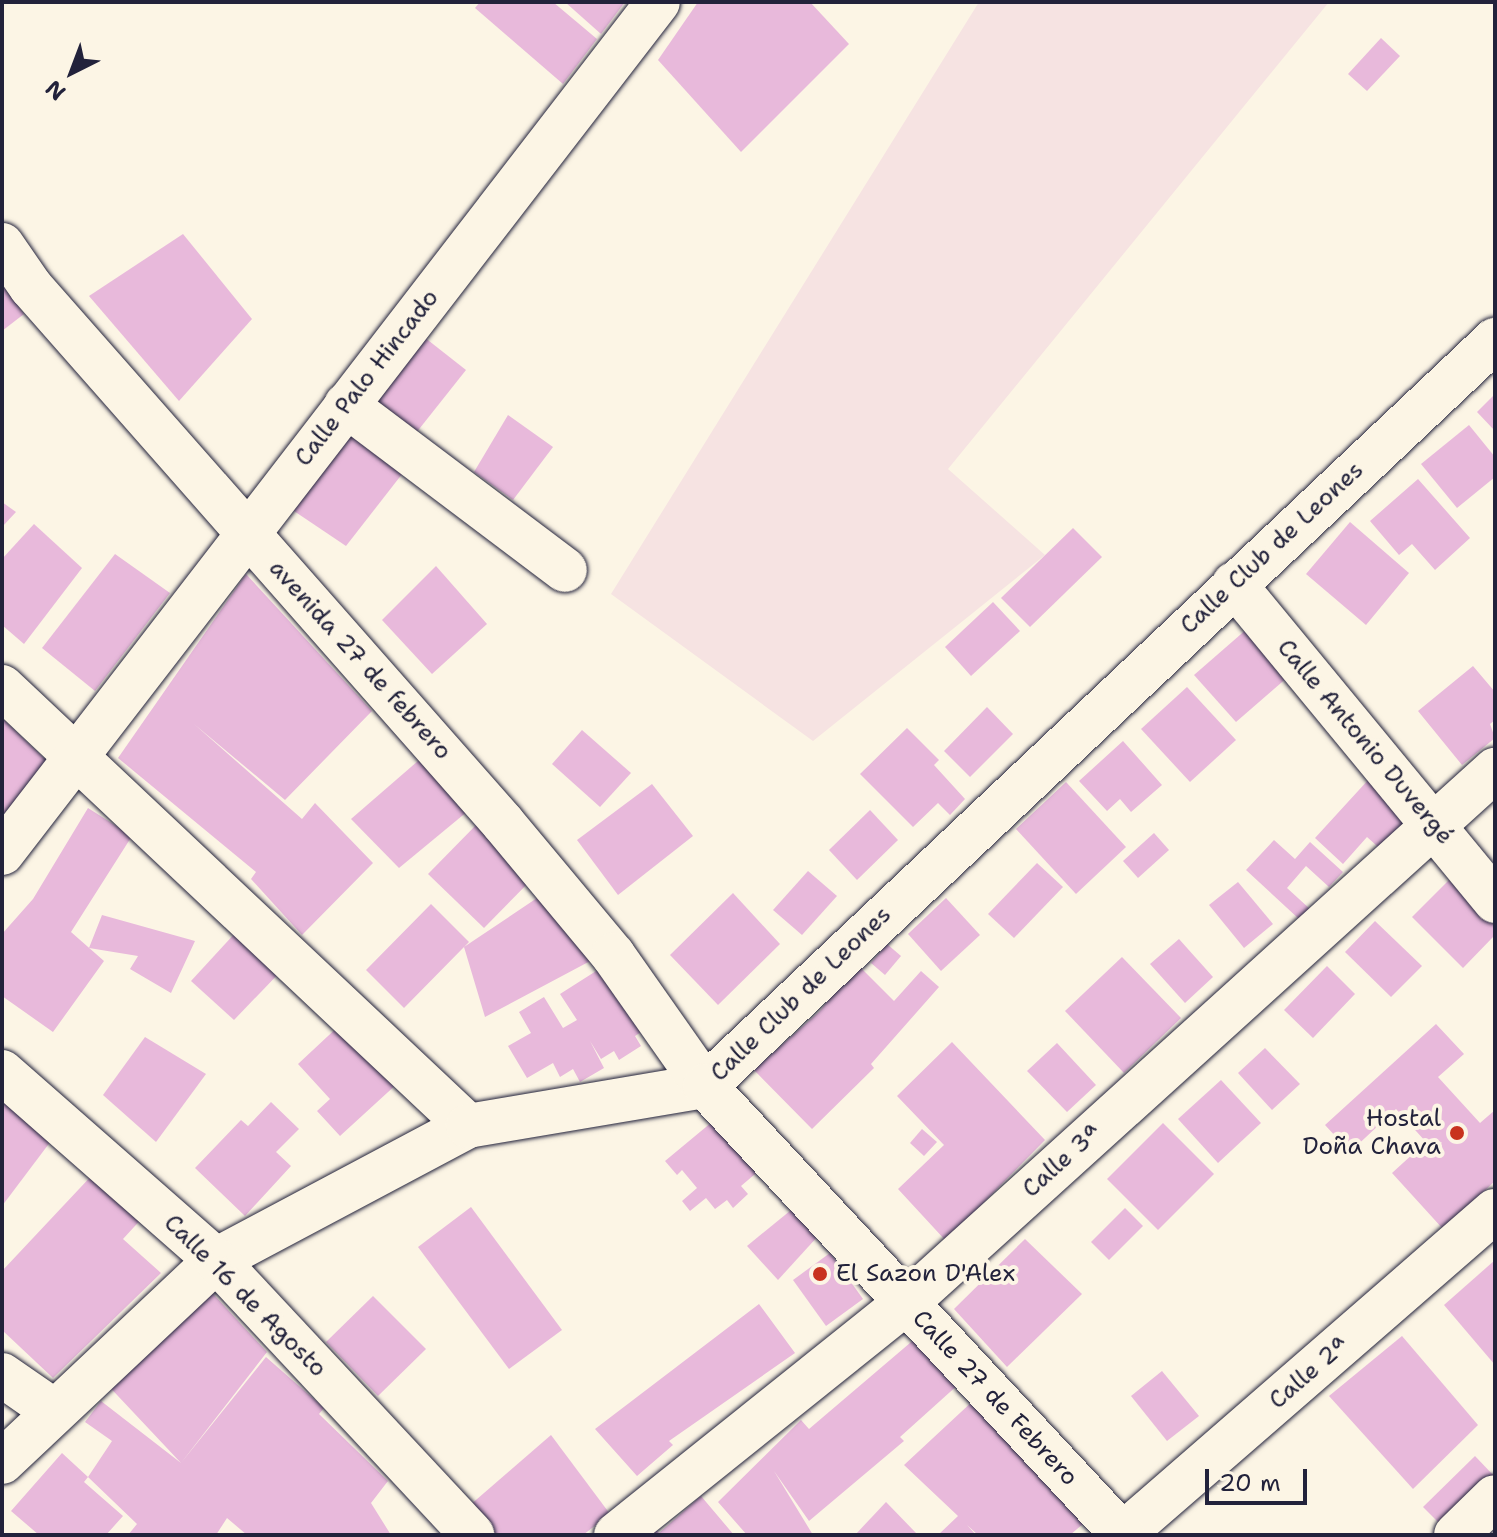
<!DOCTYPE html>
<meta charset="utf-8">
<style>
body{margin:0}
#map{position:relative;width:1497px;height:1537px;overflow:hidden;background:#fcf5e5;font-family:"Shantell Sans",sans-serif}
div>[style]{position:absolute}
.built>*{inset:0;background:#f6e3e2}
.building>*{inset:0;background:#e8b9db}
.roads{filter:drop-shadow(0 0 2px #22223b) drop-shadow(0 0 2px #22223b)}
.minor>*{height:44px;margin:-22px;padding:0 22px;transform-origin:22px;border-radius:22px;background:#fcf5e5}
.major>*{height:44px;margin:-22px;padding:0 22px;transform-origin:22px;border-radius:22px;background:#fcf5e5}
.dots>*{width:22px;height:22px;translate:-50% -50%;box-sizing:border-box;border:4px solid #fcf5e5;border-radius:50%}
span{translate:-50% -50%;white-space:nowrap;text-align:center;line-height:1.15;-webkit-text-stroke:8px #fcf5e5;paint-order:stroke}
.street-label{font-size:24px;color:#22223b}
.poi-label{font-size:24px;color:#22223b}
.right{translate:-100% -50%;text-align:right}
.left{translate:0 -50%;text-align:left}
.frame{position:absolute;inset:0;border:4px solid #22223b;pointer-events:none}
.north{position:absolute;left:32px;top:32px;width:80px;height:80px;-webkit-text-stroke:6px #fcf5e5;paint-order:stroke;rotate:222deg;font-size:22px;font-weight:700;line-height:32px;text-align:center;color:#22223b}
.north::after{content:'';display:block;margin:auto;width:28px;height:36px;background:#22223b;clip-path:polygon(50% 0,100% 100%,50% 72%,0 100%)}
.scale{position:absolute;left:1205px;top:1469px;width:102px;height:36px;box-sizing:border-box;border:4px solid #22223b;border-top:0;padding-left:10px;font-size:24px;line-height:28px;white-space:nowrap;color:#22223b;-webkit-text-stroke:6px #fcf5e5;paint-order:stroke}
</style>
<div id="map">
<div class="built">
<div style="clip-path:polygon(979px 2px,1329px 2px,948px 469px,1045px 555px,813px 741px,611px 594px)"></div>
</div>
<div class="building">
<div style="clip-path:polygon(480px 2px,553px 2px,597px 39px,563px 84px,475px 8px)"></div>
<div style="clip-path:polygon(565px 2px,625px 2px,601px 34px)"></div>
<div style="clip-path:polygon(698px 2px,810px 2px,849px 44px,741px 152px,658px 60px)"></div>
<div style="clip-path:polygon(1381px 38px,1400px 56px,1367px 91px,1348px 74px)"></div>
<div style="clip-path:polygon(183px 234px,252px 319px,179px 401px,89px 296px)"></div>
<div style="clip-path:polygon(2px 284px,24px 314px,2px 331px)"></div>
<div style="clip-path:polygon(424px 337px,466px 370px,416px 433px,373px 401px)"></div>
<div style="clip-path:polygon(1495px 394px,1495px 431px,1477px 412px)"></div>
<div style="clip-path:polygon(508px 415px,553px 447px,513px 500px,474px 472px)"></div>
<div style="clip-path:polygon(1469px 425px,1495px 457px,1495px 477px,1457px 508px,1421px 464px)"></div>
<div style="clip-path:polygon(350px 430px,406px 469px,346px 546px,291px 509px)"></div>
<div style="clip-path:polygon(1418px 479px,1470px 538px,1435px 570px,1412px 544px,1399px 555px,1370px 521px)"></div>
<div style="clip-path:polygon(2px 502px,16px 512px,2px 527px)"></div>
<div style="clip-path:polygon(1350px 522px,1409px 573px,1366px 625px,1306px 574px)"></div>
<div style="clip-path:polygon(34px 524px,82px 568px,24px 644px,2px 625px,2px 559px)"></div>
<div style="clip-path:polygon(1073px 528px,1102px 557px,1030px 627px,1001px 598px)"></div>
<div style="clip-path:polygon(115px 554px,170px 593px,95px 691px,42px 648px)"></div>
<div style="clip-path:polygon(436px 566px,487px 624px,432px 674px,382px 620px)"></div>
<div style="clip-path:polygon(246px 574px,372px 711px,285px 800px,194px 724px,302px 819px,315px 803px,373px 863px,302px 935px,251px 879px,256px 872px,118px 758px)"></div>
<div style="clip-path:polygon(993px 602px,1020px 631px,971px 676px,945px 647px)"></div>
<div style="clip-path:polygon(1248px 628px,1289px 676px,1236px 722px,1194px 675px)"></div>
<div style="clip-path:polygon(1473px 666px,1495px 692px,1495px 720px,1490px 724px,1495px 738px,1462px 765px,1418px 711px)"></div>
<div style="clip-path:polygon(1187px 687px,1236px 740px,1190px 782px,1141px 729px)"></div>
<div style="clip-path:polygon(987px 707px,1013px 734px,970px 777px,944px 751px)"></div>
<div style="clip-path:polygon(2px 718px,49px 763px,2px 821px)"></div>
<div style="clip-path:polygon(907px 728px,939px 760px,934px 765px,965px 799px,950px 815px,938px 803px,913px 827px,860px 774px)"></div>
<div style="clip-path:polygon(582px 730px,631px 773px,600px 807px,552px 764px)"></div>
<div style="clip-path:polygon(1123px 741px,1162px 785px,1131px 812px,1120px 799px,1107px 811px,1079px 781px)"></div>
<div style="clip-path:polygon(426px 754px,474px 806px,399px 868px,351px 819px)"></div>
<div style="clip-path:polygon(1369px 779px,1415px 821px,1386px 854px,1367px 837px,1343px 864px,1315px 838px)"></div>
<div style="clip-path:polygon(1066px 782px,1126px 847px,1076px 894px,1016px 829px)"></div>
<div style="clip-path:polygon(652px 784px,693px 836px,618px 895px,577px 840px)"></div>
<div style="clip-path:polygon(88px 808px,132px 836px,71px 932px,104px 961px,53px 1032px,2px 996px,2px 934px,33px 899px)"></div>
<div style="clip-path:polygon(870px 810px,898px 840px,857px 880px,829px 850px)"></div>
<div style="clip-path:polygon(480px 821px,536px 875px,484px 928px,428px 874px)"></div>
<div style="clip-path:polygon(1154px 833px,1169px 850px,1138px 878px,1123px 861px)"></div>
<div style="clip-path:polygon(1274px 840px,1295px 859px,1310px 842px,1343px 872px,1329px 887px,1306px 866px,1287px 888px,1310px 909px,1299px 919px,1246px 870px)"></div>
<div style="clip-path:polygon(1037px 863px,1063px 887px,1014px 938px,988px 914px)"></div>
<div style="clip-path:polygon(808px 871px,837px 896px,802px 935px,773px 910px)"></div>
<div style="clip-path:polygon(1449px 880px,1495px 926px,1495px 935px,1463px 968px,1412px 917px)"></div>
<div style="clip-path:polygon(1238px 882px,1273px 924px,1244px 948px,1209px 905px)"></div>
<div style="clip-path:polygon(733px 893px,780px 944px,718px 1005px,670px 955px)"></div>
<div style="clip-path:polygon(543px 894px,594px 959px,485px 1017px,464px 947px,404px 1008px,366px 970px,431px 904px,469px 942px,464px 947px)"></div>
<div style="clip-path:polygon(946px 898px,980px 935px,941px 971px,908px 934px)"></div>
<div style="clip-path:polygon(102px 915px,195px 941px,171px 993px,130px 969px,138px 956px,89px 948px)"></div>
<div style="clip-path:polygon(1375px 921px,1422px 966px,1391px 997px,1345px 952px)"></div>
<div style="clip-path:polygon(237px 931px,283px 969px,234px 1020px,191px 981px)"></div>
<div style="clip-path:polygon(1179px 939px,1213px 977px,1185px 1003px,1150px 964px)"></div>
<div style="clip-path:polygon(887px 944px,901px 956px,885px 975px,871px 963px)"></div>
<div style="clip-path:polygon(1122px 957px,1181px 1018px,1124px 1073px,1065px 1011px)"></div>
<div style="clip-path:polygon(615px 959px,655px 1023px,635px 1036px,641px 1046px,619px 1060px,614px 1051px,601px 1059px,590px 1041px,604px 1068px,580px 1082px,573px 1069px,560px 1077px,553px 1063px,527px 1078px,508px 1046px,531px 1033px,519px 1012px,544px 997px,563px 1028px,577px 1020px,560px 994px)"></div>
<div style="clip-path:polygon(856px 963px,894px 1001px,921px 971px,939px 987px,871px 1064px,874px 1068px,812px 1129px,754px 1070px,820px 1011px)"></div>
<div style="clip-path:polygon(1327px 966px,1355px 994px,1313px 1038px,1284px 1010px)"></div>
<div style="clip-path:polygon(343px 1022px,399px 1082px,340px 1136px,317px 1111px,330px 1099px,298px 1064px)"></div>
<div style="clip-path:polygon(1436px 1024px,1464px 1054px,1438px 1077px,1480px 1123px,1495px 1110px,1495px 1181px,1443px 1229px,1392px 1173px,1426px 1142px,1396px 1109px,1350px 1152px,1325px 1125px)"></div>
<div style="clip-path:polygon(145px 1037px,206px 1074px,156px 1142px,103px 1095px)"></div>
<div style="clip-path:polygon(952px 1042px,1045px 1140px,946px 1241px,898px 1189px,944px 1145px,897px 1096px)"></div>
<div style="clip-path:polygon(1057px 1043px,1096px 1085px,1067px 1112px,1027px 1071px)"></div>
<div style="clip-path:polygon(1265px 1048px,1300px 1084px,1272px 1110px,1238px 1073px)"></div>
<div style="clip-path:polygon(1221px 1080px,1261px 1123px,1218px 1163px,1178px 1119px)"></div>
<div style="clip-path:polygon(2px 1096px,54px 1137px,2px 1206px)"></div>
<div style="clip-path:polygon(271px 1102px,299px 1129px,276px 1152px,291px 1166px,245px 1216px,195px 1168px,241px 1120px,248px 1126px)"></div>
<div style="clip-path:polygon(718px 1117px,761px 1169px,741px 1186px,748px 1194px,733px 1208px,727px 1200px,715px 1209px,706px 1198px,690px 1211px,682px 1201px,697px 1188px,682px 1170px,677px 1175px,665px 1161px)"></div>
<div style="clip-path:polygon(1163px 1123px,1214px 1174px,1158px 1230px,1107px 1179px)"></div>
<div style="clip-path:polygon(922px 1129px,937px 1142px,924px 1156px,910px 1143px)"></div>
<div style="clip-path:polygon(95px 1172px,145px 1215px,123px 1239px,161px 1273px,53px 1378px,2px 1330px,2px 1271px)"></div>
<div style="clip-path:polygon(796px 1206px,819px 1235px,778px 1280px,747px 1246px)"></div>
<div style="clip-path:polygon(471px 1207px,562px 1330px,509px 1369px,418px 1247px)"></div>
<div style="clip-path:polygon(1125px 1208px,1143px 1226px,1109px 1260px,1091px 1242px)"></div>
<div style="clip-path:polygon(1025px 1239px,1082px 1294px,1007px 1367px,954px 1309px)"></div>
<div style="clip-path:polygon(830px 1253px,863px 1299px,826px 1326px,793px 1280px)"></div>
<div style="clip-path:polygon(1495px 1260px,1495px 1365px,1444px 1305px)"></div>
<div style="clip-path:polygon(203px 1283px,267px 1352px,181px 1463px,266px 1357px,324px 1408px,319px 1414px,388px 1481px,371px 1503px,391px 1535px,247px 1535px,227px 1518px,216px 1535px,128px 1535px,137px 1524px,88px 1477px,112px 1441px,85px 1422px,101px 1401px,181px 1463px,102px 1379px)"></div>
<div style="clip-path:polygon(373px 1296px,426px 1349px,378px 1396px,326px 1342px)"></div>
<div style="clip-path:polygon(759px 1304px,795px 1353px,669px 1441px,673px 1445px,637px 1476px,595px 1429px)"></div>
<div style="clip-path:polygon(1402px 1336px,1478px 1425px,1413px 1489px,1329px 1396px)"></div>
<div style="clip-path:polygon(917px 1337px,960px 1383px,900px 1437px,904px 1441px,809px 1521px,774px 1471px,813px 1535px,747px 1535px,718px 1502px,801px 1420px,809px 1429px)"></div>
<div style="clip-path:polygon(1162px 1371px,1199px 1416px,1167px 1441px,1131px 1396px)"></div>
<div style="clip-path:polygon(975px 1399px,1090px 1518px,1070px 1535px,978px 1535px,967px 1525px,976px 1535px,938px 1535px,958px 1516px,904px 1465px)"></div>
<div style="clip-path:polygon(551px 1435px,610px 1514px,583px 1535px,491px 1535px,469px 1506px)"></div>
<div style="clip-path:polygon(62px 1453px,88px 1477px,84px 1482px,123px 1516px,106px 1535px,39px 1535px,11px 1511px)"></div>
<div style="clip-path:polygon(1475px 1456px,1495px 1477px,1448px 1532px,1423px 1507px)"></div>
<div style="clip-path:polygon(701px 1496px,734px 1535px,645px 1535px,654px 1527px,659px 1533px)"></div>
<div style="clip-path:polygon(886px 1502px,918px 1535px,855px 1535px)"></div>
</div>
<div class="roads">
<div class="minor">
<div style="left:346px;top:405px;width:274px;rotate:37deg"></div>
<div style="left:1234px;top:584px;width:411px;rotate:50.5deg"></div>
<div style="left:2px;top:687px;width:640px;rotate:43.29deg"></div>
<div style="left:2px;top:853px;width:1074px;rotate:-52.37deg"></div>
<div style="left:2px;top:1375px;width:63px;rotate:34.7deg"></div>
<div style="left:2px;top:1462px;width:294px;rotate:-43.3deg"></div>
<div style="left:216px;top:1260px;width:285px;rotate:-28deg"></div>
<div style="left:468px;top:1126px;width:240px;rotate:-9.6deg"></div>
<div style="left:705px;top:1086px;width:1087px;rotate:-43.36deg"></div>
<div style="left:616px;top:1535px;width:382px;rotate:-38.7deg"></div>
<div style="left:914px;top:1296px;width:784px;rotate:-42.16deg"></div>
<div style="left:1122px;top:1535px;width:494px;rotate:-41deg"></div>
<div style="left:1456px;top:1535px;width:54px;rotate:-44.3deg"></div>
</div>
<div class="major">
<div style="left:2px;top:245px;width:51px;rotate:55.4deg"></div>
<div style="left:31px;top:287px;width:714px;rotate:48.63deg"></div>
<div style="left:503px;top:823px;width:172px;rotate:50.2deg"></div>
<div style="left:613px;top:955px;width:160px;rotate:54.9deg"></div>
<div style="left:705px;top:1086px;width:613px;rotate:47.05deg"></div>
<div style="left:2px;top:1072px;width:285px;rotate:41.3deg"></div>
<div style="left:216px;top:1260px;width:376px;rotate:47deg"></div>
</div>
</div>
<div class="dots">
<div style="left:1457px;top:1133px;background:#c8321e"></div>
<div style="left:820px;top:1274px;background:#c8321e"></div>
</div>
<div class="street-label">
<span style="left:367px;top:378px;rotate:-52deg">Calle Palo Hincado</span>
<span style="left:1272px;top:548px;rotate:-43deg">Calle Club de Leones</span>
<span style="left:360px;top:660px;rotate:48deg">avenida 27 de febrero</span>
<span style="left:1365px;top:742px;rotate:50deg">Calle Antonio Duvergé</span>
<span style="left:801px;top:994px;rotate:-44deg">Calle Club de Leones</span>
<span style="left:1062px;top:1161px;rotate:-42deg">Calle 3ª</span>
<span style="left:245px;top:1296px;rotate:45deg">Calle 16 de Agosto</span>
<span style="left:1309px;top:1373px;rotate:-41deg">Calle 2ª</span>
<span style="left:995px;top:1398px;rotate:47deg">Calle 27 de Febrero</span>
</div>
<div class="poi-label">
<span class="right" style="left:1441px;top:1133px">Hostal<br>Doña Chava</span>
<span class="left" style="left:836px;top:1274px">El Sazon D'Alex</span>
</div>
<div class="frame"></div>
<div class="north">N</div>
<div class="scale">20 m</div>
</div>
